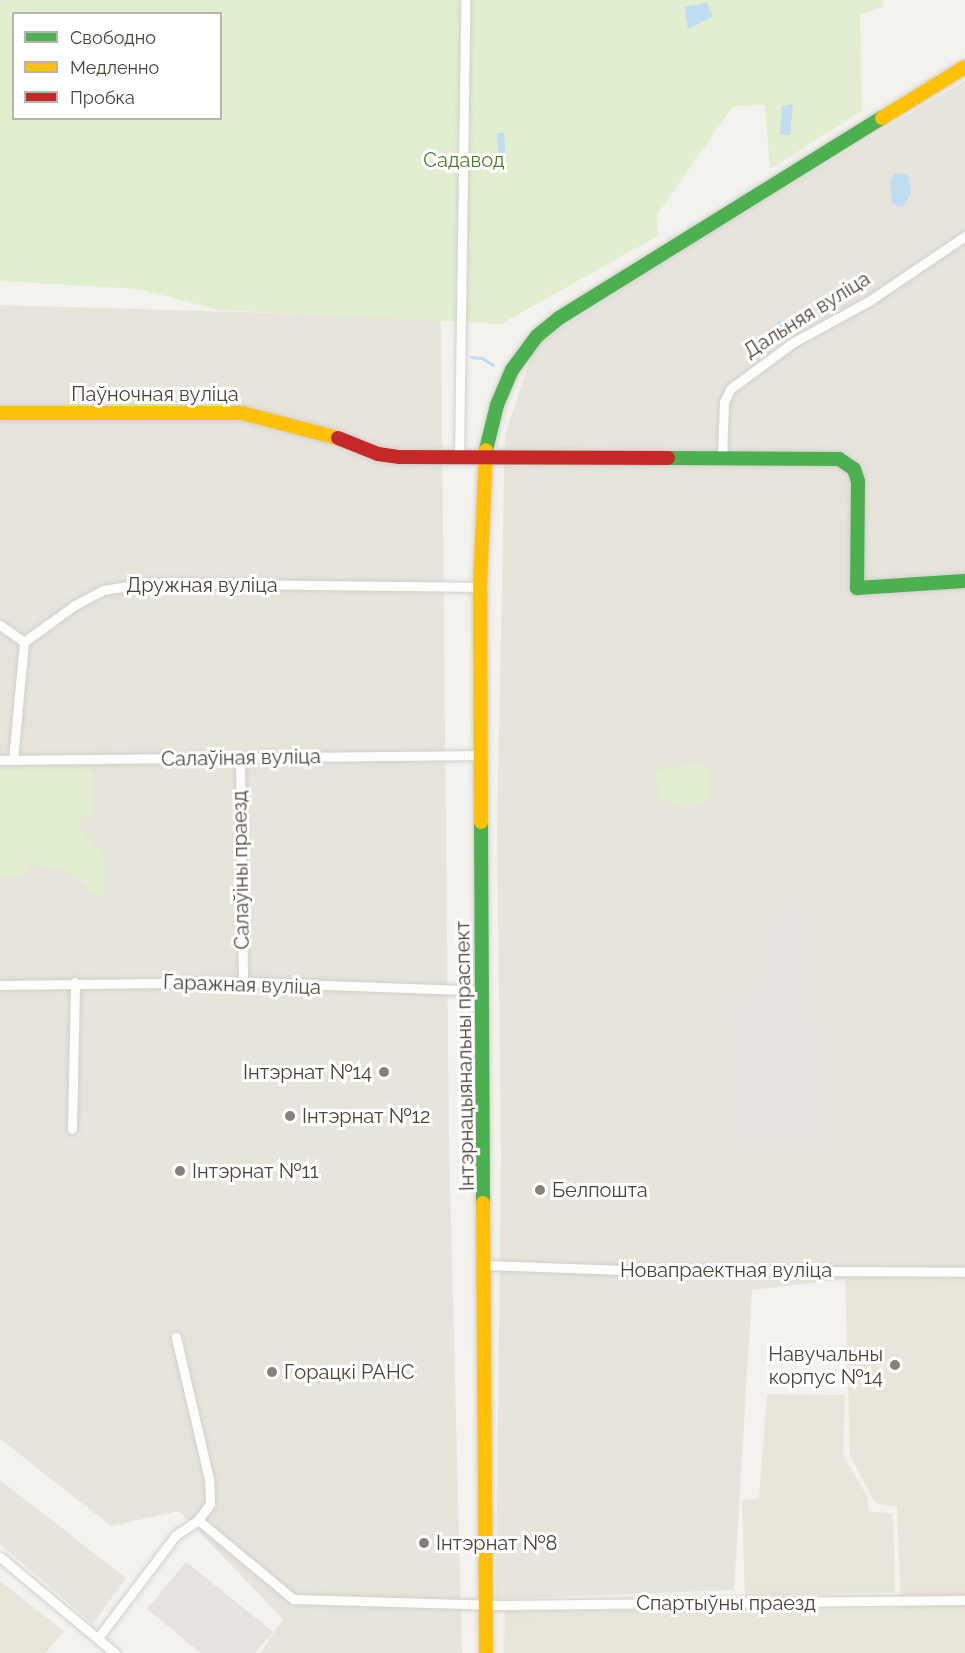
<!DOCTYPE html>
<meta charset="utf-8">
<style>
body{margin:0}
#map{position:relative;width:965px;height:1653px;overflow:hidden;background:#f4f2ee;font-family:Raleway,sans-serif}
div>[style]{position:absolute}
.residential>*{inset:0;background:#e7e4dc}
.industrial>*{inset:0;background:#e6e2de}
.education>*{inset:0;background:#eae5da}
.green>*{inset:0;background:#e1eecf}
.parking>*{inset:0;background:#e6e3df}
.water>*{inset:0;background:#c0ddf1}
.round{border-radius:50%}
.stream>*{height:3px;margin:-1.5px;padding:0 1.5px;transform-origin:1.5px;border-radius:1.5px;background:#c0ddf1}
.roads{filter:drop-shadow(0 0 2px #d2d0cb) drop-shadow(0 0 2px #d2d0cb)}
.street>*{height:9px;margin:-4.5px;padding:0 4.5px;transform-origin:4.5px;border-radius:4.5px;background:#fdfdfc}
.fast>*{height:14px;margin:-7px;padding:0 7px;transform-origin:7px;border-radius:7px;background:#4caf50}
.slow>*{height:14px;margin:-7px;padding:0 7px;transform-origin:7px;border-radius:7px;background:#ffc107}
.jam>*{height:14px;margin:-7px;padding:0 7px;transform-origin:7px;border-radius:7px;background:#c62828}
.dots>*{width:16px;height:16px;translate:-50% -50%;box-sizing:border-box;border:3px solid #fff;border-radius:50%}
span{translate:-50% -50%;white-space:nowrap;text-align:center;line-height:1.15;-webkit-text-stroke:6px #fff;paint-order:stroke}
.park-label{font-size:20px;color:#4a7f2a}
.street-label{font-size:20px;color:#4b4439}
.poi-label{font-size:20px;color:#4b4439}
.right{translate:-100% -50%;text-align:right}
.left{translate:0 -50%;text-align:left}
.legend{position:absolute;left:12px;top:12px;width:210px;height:108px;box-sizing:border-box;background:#fff;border:2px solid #b7b4b0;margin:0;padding:8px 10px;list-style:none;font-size:18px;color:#4b4439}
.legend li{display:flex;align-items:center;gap:12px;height:30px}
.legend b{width:30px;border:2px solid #b7b4b0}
</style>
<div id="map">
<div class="residential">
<div style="clip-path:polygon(965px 81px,965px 1278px,845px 1279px,752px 1290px,734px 1590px,496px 1599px,501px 1153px,497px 829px,505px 435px,535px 345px,703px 237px)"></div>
<div style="clip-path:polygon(0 305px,441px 318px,449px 1142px,462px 1653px,260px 1653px,283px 1619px,179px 1511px,111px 1526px,0 1439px)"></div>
<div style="clip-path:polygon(0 1480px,126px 1578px,93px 1624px,0 1544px)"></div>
</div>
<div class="industrial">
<div style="clip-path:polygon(802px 913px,827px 1150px,725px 1148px,732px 1021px,710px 1021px,712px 995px,756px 995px,765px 914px)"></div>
<div style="clip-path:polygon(101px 1002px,149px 1002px,149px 1011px,101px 1011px)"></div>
<div style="clip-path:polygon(186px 1562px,273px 1632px,255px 1653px,201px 1653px,147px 1609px)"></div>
</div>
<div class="education">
<div style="clip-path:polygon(965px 1278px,965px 1653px,504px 1653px,505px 1611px,901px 1608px,897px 1507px,875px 1503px,850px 1455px,845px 1279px)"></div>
<div style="clip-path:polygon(767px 1394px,845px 1395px,843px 1455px,867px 1496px,869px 1511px,893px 1514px,895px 1592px,745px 1596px,742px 1500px,759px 1498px)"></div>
<div style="clip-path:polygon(0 1581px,64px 1631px,46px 1653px,0 1653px)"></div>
</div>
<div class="green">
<div style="clip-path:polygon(evenodd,0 0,883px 0,883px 7px,860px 14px,862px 111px,770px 169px,765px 105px,733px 106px,657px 215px,658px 236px,501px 324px,219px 310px,139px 289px,0 281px,0 0,14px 14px,220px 14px,220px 118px,14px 118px,14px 14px)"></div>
<div style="clip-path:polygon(701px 765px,708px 769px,711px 785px,705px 800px,692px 807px,673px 806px,659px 795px,655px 775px,664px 767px)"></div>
<div style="clip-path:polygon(89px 767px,94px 779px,93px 811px,81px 820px,79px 827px,106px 861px,104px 897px,94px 895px,71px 873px,40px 865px,31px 865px,20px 878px,0 877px,0 769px)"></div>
</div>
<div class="parking">
<div style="clip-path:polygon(465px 929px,475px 929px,474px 970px,464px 970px)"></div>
<div style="clip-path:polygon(473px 1019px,474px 1122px,466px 1120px,466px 1021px)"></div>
</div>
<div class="water">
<div style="clip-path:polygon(707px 3px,713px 16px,688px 29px,684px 7px)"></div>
<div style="clip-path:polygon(793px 104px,790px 135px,780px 135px,782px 106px)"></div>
<div style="clip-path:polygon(497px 133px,504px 133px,506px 166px,499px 165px)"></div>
<div style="clip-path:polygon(895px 173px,908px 175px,911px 193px,903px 207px,892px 204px,890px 180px)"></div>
<div class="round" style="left:774px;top:320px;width:18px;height:18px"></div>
</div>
<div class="stream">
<div style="left:471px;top:357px;width:11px;rotate:5deg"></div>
<div style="left:482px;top:358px;width:13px;rotate:32deg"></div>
</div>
<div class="roads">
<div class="street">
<div style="left:459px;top:458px;width:458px;rotate:-89.2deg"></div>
<div style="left:722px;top:459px;width:57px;rotate:-88deg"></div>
<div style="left:724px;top:402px;width:14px;rotate:-65deg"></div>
<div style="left:730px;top:389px;width:79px;rotate:-36.3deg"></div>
<div style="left:794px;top:342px;width:85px;rotate:-28.7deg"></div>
<div style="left:869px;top:301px;width:116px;rotate:-34.1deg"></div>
<div style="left:0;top:625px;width:29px;rotate:35deg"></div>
<div style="left:240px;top:759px;width:223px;rotate:89.2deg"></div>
<div style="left:0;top:760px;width:482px;rotate:-0.6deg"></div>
<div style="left:13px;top:760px;width:119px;rotate:-84.7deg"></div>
<div style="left:24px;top:642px;width:63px;rotate:-36deg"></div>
<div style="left:75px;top:605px;width:32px;rotate:-28deg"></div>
<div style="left:103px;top:590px;width:46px;rotate:-8.8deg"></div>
<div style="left:148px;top:583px;width:332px;rotate:0.7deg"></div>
<div style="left:0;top:985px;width:243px;rotate:-0.7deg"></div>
<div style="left:243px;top:982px;width:241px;rotate:2.1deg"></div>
<div style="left:72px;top:1129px;width:147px;rotate:-88.8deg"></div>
<div style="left:487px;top:1265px;width:136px;rotate:2.1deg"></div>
<div style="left:623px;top:1270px;width:342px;rotate:0.3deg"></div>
<div style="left:198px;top:1520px;width:124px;rotate:39.7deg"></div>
<div style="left:293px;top:1599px;width:206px;rotate:1.7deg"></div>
<div style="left:499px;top:1605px;width:466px;rotate:-0.6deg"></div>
<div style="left:0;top:1557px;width:150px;rotate:39.9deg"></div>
<div style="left:98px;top:1638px;width:129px;rotate:-52.9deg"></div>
<div style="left:176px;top:1535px;width:27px;rotate:-34deg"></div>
<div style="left:198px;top:1520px;width:20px;rotate:-53deg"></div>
<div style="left:210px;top:1504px;width:25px;rotate:-92deg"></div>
<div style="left:209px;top:1479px;width:146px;rotate:-103.1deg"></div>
</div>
<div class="fast">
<div style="left:486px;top:450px;width:46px;rotate:-76.3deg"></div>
<div style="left:497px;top:405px;width:38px;rotate:-67deg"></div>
<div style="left:512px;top:370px;width:42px;rotate:-53.7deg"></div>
<div style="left:537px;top:336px;width:28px;rotate:-39deg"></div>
<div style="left:559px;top:318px;width:380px;rotate:-31.8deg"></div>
<div style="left:668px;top:458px;width:171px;rotate:0.3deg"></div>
<div style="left:839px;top:459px;width:18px;rotate:34deg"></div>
<div style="left:854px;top:469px;width:13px;rotate:72deg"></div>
<div style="left:858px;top:481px;width:107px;rotate:90.5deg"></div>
<div style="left:857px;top:588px;width:108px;rotate:-3.7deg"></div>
<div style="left:481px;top:822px;width:381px;rotate:89.7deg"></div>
</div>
<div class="slow">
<div style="left:882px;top:118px;width:97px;rotate:-31.6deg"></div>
<div style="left:0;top:413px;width:242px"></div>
<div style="left:242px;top:413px;width:99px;rotate:14.6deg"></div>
<div style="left:481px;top:822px;width:235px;rotate:-90.2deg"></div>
<div style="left:480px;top:587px;width:137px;rotate:-87.5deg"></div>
<div style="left:483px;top:1203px;width:450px;rotate:89.6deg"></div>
</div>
<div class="jam">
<div style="left:338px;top:438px;width:43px;rotate:21.8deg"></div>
<div style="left:378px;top:454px;width:22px;rotate:8deg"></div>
<div style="left:400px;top:457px;width:268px;rotate:0.2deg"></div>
</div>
</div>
<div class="dots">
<div style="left:384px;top:1072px;background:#868178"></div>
<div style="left:290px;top:1116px;background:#868178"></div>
<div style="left:180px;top:1171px;background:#868178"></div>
<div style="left:540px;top:1190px;background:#868178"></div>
<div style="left:895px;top:1365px;background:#868178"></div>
<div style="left:272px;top:1372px;background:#868178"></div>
<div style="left:424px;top:1543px;background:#868178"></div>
</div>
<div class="park-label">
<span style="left:464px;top:160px">Садавод</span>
</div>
<div class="street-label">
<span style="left:807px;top:315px;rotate:-32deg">Дальняя вуліца</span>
<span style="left:155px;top:394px">Паўночная вуліца</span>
<span style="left:202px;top:585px">Дружная вуліца</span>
<span style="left:241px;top:758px;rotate:-1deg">Салаўіная вуліца</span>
<span style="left:241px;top:870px;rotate:-91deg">Салаўіны праезд</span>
<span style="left:242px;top:985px;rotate:2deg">Гаражная вуліца</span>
<span style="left:465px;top:1056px;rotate:-91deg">Інтэрнацыянальны праспект</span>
<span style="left:726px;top:1270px">Новапраектная вуліца</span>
<span style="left:726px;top:1603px">Спартыўны праезд</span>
</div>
<div class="poi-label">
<span class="right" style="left:372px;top:1072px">Інтэрнат №14</span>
<span class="left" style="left:302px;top:1116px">Інтэрнат №12</span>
<span class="left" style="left:192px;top:1171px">Інтэрнат №11</span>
<span class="left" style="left:552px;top:1190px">Белпошта</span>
<span class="right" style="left:883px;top:1366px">Навучальны<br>корпус №14</span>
<span class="left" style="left:284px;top:1372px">Горацкі РАНС</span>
<span class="left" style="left:436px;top:1543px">Інтэрнат №8</span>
</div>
<ul class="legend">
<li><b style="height:8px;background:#4caf50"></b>Свободно</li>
<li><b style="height:8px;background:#ffc107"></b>Медленно</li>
<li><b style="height:8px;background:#c62828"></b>Пробка</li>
</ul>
</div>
